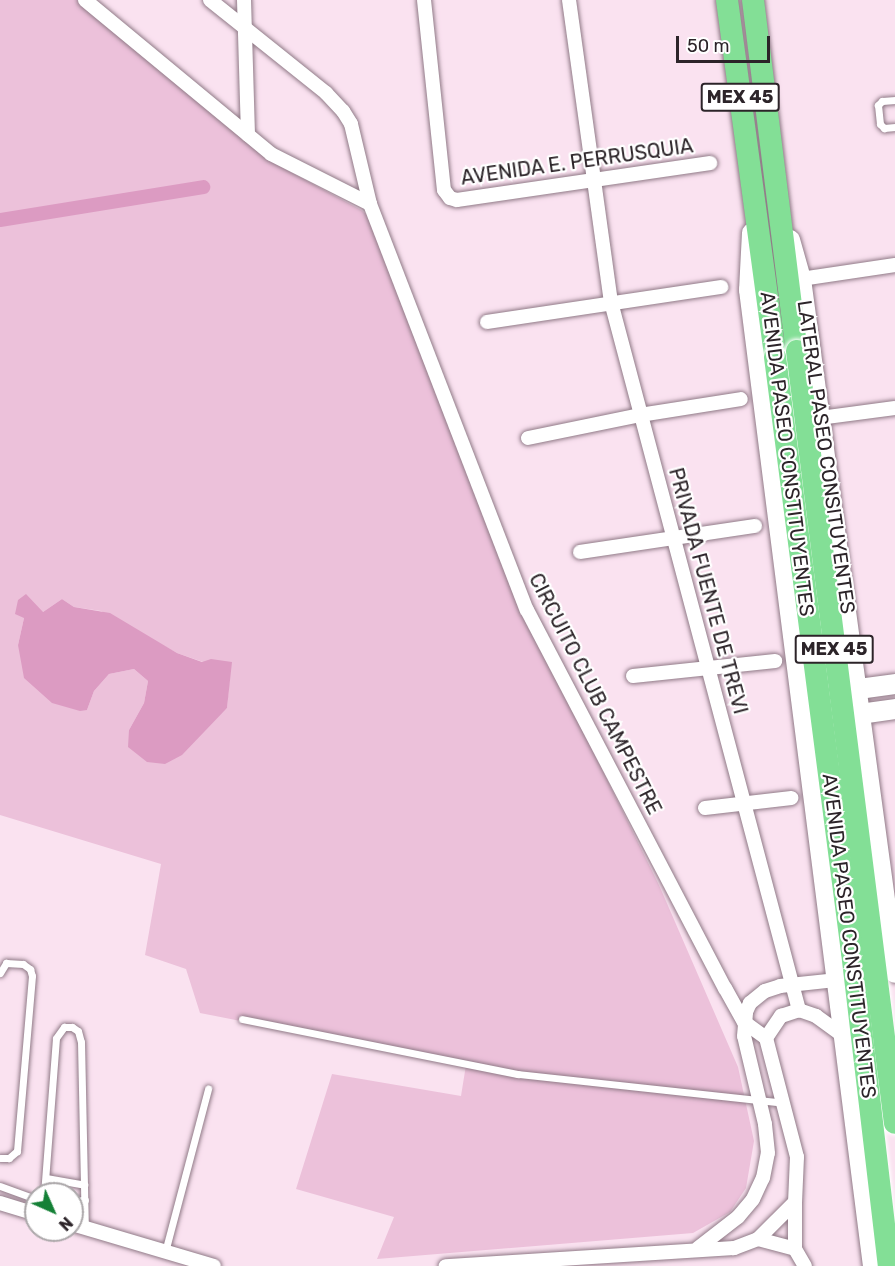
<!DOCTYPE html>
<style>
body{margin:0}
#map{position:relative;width:895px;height:1266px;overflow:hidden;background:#fae2f0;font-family:Rubik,sans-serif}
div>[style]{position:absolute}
.green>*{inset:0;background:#ecc1da}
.water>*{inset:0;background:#dc9bc2}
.canal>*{height:14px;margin:-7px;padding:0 7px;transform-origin:7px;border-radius:7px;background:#dc9bc2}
.roads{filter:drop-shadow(0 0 2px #907a87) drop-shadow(0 0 2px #907a87)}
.service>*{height:7px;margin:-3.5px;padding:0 3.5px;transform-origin:3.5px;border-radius:3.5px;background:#fff}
.minor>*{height:14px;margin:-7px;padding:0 7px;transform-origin:7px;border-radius:7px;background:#fff}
.secondary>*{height:20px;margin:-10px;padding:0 10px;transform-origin:10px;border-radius:10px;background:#fff}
.trunk>*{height:22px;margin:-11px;padding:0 11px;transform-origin:11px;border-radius:11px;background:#83df96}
.bridges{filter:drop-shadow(0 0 2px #fff) drop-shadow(0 0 2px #fff)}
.trunk-bridge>*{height:22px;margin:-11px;padding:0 11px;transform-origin:11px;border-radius:11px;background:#83df96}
span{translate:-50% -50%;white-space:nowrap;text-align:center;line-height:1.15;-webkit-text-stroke:4.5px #fff;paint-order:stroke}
.shield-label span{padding:2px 4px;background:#fff;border:2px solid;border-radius:4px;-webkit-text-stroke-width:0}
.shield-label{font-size:18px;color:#2c2429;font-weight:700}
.street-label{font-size:20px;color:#2c2429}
.north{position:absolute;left:24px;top:1182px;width:60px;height:60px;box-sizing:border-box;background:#fff;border:2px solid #aba7a9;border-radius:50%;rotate:135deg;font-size:16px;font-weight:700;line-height:24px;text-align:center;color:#2c2429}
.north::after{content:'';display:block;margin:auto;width:21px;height:27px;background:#148036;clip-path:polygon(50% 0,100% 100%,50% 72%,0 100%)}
.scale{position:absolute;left:676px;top:36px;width:94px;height:27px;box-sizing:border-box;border:3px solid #2c2429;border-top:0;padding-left:8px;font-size:18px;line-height:21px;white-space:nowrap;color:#2c2429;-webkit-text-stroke:4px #fff;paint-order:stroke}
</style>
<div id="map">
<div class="green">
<div style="clip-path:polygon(evenodd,0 0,77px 0,182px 89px,283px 168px,361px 210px,371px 219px,524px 611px,659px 885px,738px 1067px,754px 1141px,746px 1188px,730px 1212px,693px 1233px,377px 1259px,394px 1217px,296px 1189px,332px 1074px,461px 1096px,466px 1065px,200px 1013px,186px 969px,145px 955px,161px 864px,0 815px,0 0,62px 599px,74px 607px,101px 611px,177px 653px,203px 662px,231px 662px,227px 708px,209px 724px,129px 730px,144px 703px,148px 681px,134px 669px,109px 674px,94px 691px,87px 710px,18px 645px,24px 618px,43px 612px,62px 599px)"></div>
</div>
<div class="water">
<div style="clip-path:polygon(26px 594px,43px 612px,62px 599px,74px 607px,110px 613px,177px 653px,202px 662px,211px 659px,232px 662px,227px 708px,182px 755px,165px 764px,147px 762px,128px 747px,129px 730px,144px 703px,148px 681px,134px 669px,109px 674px,94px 691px,87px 710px,80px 711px,52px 703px,24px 678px,18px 645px,24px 618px,15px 614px,18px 600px)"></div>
</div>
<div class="canal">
<div style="left:0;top:220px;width:206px;rotate:-9.2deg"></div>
</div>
<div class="roads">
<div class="service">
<div style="left:895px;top:100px;width:13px;rotate:176deg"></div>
<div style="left:882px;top:101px;width:6px;rotate:135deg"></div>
<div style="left:878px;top:105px;width:19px;rotate:84deg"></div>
<div style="left:880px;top:124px;width:6px;rotate:45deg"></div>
<div style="left:884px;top:128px;width:11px;rotate:-5deg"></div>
<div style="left:0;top:973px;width:12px;rotate:-59deg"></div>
<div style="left:6px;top:963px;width:17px;rotate:3deg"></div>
<div style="left:23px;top:964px;width:9px;rotate:36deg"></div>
<div style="left:30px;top:969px;width:7px;rotate:74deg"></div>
<div style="left:32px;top:976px;width:176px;rotate:94.9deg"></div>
<div style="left:17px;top:1151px;width:11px;rotate:139deg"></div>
<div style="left:9px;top:1158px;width:9px;rotate:180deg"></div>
<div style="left:242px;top:1019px;width:281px;rotate:11.3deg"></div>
<div style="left:518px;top:1074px;width:268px;rotate:6.2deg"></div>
<div style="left:46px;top:1178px;width:39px;rotate:10deg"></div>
<div style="left:0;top:1186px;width:38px;rotate:20deg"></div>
<div style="left:44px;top:1194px;width:156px;rotate:-85.6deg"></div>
<div style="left:56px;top:1038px;width:14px;rotate:-54deg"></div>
<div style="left:64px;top:1027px;width:8px"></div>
<div style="left:72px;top:1027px;width:7px;rotate:34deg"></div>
<div style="left:78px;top:1031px;width:11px;rotate:75deg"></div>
<div style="left:81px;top:1042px;width:186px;rotate:88.8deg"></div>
<div style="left:72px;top:1201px;width:13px;rotate:-4deg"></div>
<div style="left:165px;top:1252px;width:169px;rotate:-75.2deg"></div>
</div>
<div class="minor">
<div style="left:85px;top:0;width:241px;rotate:39.6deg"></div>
<div style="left:271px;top:154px;width:111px;rotate:26.8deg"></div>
<div style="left:210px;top:0;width:149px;rotate:38.7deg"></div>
<div style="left:326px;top:93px;width:25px;rotate:47deg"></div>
<div style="left:343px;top:111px;width:15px;rotate:58deg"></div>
<div style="left:351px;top:124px;width:82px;rotate:76.6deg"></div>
<div style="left:370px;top:204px;width:435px;rotate:68.9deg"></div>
<div style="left:527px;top:610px;width:427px;rotate:62.4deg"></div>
<div style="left:725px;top:988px;width:39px;rotate:61deg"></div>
<div style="left:744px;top:1022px;width:27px;rotate:36deg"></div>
<div style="left:766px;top:1038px;width:123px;rotate:75.4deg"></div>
<div style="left:797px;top:1157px;width:45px;rotate:92.5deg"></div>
<div style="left:795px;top:1202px;width:52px;rotate:135deg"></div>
<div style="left:758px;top:1239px;width:26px;rotate:159deg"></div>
<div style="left:734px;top:1248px;width:289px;rotate:176.4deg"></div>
<div style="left:244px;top:0;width:135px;rotate:88.3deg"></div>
<div style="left:424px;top:0;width:191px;rotate:84deg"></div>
<div style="left:444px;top:190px;width:10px;rotate:53deg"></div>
<div style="left:450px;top:198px;width:7px;rotate:16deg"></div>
<div style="left:457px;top:200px;width:256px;rotate:-8.3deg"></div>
<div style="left:569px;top:0;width:305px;rotate:82.1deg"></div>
<div style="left:611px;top:302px;width:733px;rotate:75.13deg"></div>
<div style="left:801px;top:279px;width:95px;rotate:-8.5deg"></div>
<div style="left:487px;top:322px;width:237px;rotate:-8.5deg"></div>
<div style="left:820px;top:418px;width:76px;rotate:-7.6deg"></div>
<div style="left:528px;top:438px;width:114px;rotate:-11.6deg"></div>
<div style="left:640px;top:415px;width:102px;rotate:-9deg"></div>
<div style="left:580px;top:552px;width:177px;rotate:-8.5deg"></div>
<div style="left:633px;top:676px;width:143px;rotate:-6deg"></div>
<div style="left:705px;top:808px;width:87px;rotate:-6.6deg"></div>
<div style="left:766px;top:1038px;width:27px;rotate:-56deg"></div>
<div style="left:781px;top:1016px;width:19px;rotate:-18deg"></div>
<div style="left:799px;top:1010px;width:18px;rotate:19deg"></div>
<div style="left:816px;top:1016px;width:34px;rotate:36deg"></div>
<div style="left:795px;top:1202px;width:47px;rotate:90deg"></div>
<div style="left:795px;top:1249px;width:20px;rotate:60deg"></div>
<div style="left:0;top:1203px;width:38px;rotate:17deg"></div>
<div style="left:72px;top:1224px;width:148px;rotate:16.5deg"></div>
<div style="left:758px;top:1239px;width:38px;rotate:15deg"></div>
<div style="left:698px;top:1248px;width:51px;rotate:-37.8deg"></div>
<div style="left:738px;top:1217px;width:23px;rotate:-50deg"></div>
<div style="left:753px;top:1199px;width:23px;rotate:-65deg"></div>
<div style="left:763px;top:1178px;width:25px;rotate:-79deg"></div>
<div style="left:768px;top:1153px;width:29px;rotate:-96deg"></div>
<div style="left:765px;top:1124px;width:90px;rotate:-103.4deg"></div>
<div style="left:744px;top:1036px;width:24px;rotate:-85deg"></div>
<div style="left:746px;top:1012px;width:10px;rotate:-66deg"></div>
<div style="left:750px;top:1003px;width:19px;rotate:-39deg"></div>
<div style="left:765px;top:991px;width:16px;rotate:-18deg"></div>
<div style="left:780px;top:986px;width:65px;rotate:-6.1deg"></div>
</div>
<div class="secondary">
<div style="left:752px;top:233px;width:57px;rotate:93deg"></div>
<div style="left:749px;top:290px;width:984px;rotate:82.76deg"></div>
<div style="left:790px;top:240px;width:41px;rotate:74.2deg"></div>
<div style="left:801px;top:279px;width:700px;rotate:82.29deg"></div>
<div style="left:844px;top:691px;width:51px;rotate:-7.8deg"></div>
<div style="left:860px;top:714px;width:35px;rotate:-8deg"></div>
</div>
<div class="trunk">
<div style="left:727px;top:0;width:360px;rotate:82.3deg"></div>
<div style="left:753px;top:0;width:354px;rotate:82.9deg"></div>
</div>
</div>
<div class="bridges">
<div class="trunk-bridge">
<div style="left:797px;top:351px;width:778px;rotate:82.77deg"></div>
<div style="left:775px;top:357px;width:600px;rotate:82.63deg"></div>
<div style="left:852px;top:952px;width:316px;rotate:83.3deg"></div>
</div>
</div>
<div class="shield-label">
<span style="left:740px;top:97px">MEX 45</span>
<span style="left:834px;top:649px">MEX 45</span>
</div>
<div class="street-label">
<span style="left:577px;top:162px;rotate:-8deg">AVENIDA E. PERRUSQUIA</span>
<span style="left:787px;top:454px;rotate:83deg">AVENIDA PASEO CONSTITUYENTES</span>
<span style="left:826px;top:457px;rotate:82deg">LATERAL PASEO CONSITUYENTES</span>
<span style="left:708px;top:591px;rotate:75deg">PRIVADA FUENTE DE TREVI</span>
<span style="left:595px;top:694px;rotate:63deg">CIRCUITO CLUB CAMPESTRE</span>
<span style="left:849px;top:936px;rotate:83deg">AVENIDA PASEO CONSTITUYENTES</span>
</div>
<div class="north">N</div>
<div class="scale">50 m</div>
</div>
